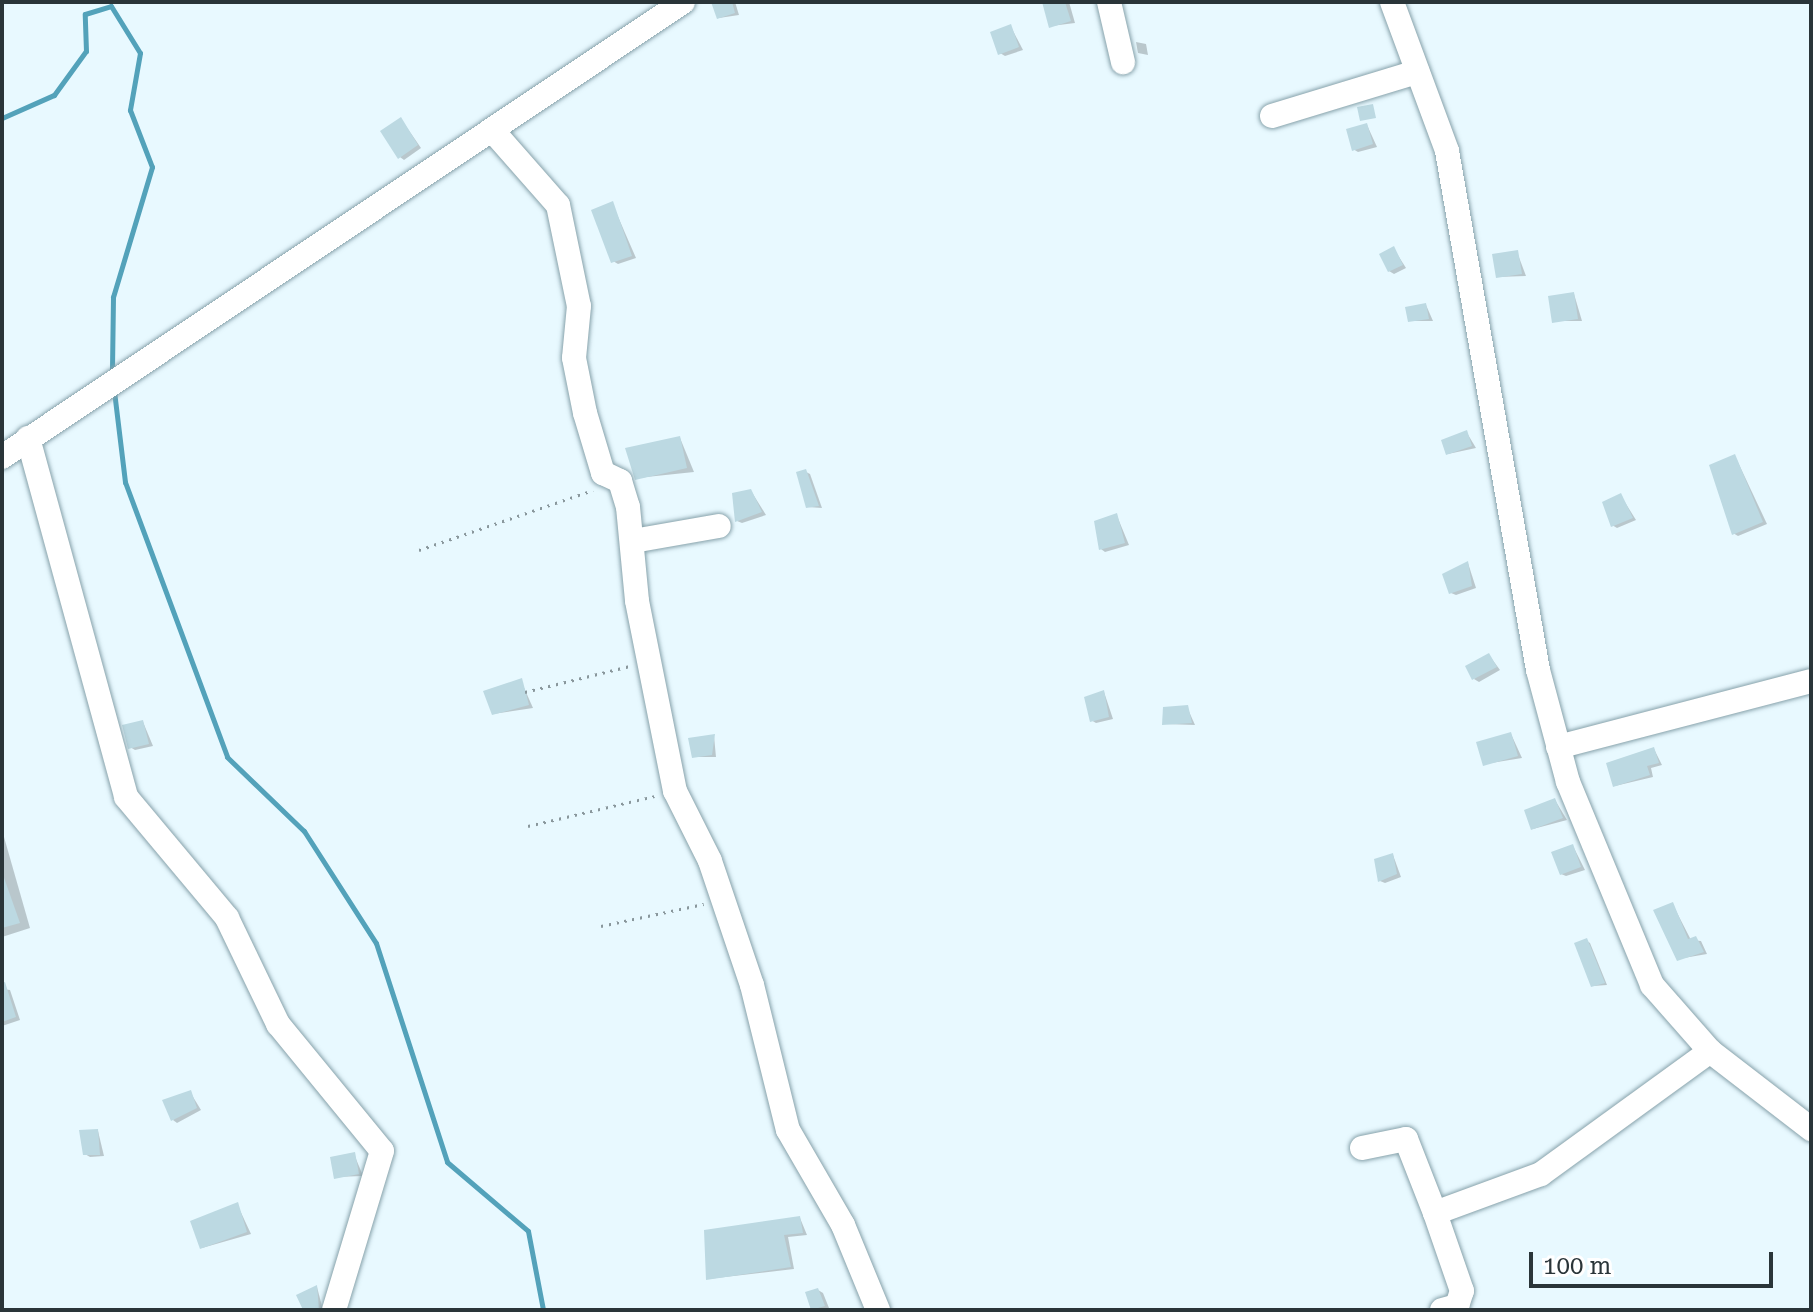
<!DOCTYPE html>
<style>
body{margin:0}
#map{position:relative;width:1813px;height:1312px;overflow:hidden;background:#e8f9ff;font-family:"Roboto Serif",serif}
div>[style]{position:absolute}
.shadow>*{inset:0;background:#0003}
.stream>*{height:5px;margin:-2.5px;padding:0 2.5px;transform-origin:2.5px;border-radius:2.5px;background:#53a2ba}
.building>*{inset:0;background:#bcd9e2}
.path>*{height:3px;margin-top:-1.5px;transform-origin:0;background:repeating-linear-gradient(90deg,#89979c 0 2px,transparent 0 8px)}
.roads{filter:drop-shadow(0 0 2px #87a2ab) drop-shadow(0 0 2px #87a2ab)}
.minor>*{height:24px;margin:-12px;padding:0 12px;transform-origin:12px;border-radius:12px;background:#fff}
span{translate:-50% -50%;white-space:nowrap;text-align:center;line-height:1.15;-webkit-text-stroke:6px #fff;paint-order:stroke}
.frame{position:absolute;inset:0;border:4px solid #2a3539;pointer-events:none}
.scale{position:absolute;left:1529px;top:1252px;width:244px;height:36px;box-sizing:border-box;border:4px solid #2a3539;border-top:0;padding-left:10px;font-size:24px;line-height:28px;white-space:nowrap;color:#2a3539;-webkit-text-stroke:6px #fff;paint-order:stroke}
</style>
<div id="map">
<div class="shadow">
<div style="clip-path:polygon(716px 2px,735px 2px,739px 15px,719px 18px)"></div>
<div style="clip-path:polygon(1052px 2px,1069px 2px,1075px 23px,1051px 26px)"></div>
<div style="clip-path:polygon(1011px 27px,1023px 50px,1005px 56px,1000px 53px)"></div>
<div style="clip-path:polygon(1136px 42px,1146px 44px,1148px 55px,1138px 53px)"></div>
<div style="clip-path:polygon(401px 119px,421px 148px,404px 160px,400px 157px)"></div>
<div style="clip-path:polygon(1367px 125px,1377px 147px,1358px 152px,1353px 149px)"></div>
<div style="clip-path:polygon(612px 203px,636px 258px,618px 264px,613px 261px)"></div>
<div style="clip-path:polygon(1394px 249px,1406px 268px,1394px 274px,1389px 271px)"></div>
<div style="clip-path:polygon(1517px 252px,1526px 276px,1497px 277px)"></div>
<div style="clip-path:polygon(1574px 294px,1582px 321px,1554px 321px)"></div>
<div style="clip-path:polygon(1426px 305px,1433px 321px,1410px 321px)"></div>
<div style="clip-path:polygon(1467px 433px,1476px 448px,1448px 454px)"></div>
<div style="clip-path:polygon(680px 438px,694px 472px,637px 478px)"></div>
<div style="clip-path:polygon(1735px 456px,1767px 524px,1738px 536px,1733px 533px)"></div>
<div style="clip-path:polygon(806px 472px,810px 474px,822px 508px,808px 507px)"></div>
<div style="clip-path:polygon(751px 491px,766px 515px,742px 523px,737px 521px)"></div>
<div style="clip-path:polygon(1621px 496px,1636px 520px,1617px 528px,1612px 525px)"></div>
<div style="clip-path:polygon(1117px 516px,1129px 545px,1105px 552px,1101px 549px)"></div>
<div style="clip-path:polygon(1468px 563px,1476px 588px,1456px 595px,1451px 593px)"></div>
<div style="clip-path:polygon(1489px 655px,1500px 670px,1479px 682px,1474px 679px)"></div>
<div style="clip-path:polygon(521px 681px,533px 708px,493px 714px)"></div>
<div style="clip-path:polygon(1104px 692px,1113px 719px,1096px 723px,1091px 720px)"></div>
<div style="clip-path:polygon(1187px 707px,1195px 725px,1165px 724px)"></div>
<div style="clip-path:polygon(143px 722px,153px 746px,135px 750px,130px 747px)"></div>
<div style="clip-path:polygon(1511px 734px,1522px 758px,1485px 764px)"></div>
<div style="clip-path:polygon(714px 736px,716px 757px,693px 757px)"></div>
<div style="clip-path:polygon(1654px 749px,1662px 765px,1651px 768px,1653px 777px,1615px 786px)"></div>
<div style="clip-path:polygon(1555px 800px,1567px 820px,1533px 829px)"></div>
<div style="clip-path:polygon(2px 830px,30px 928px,2px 937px)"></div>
<div style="clip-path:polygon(1573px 846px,1585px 870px,1566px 876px,1561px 874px)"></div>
<div style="clip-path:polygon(1393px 855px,1401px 877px,1385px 883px,1380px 881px)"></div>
<div style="clip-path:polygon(1673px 905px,1691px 940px,1701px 941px,1707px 954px,1678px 959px)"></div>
<div style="clip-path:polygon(1587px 941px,1590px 943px,1607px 985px,1593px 986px)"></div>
<div style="clip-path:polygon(2px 989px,10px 990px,20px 1020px,2px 1026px)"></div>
<div style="clip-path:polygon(190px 1092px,201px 1110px,177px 1123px,173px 1120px)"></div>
<div style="clip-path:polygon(98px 1131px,104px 1156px,90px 1157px,85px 1154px)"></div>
<div style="clip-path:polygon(354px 1154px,363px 1176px,335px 1177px)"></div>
<div style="clip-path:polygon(237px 1204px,251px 1234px,202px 1248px)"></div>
<div style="clip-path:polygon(800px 1218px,807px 1235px,788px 1237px,794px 1269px,708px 1279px)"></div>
<div style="clip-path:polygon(317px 1287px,323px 1310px,306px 1310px,299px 1296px)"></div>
<div style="clip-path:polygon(818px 1290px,823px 1293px,829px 1308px,813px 1310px,808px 1293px)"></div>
</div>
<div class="stream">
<div style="left:2px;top:118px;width:57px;rotate:-23.9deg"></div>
<div style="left:54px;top:95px;width:54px;rotate:-54deg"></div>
<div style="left:86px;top:51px;width:37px;rotate:-92deg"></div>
<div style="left:85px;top:14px;width:27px;rotate:-17deg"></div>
<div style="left:111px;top:6px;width:55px;rotate:58.3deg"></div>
<div style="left:140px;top:53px;width:58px;rotate:100deg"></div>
<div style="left:130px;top:110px;width:61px;rotate:68.9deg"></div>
<div style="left:152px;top:167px;width:136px;rotate:106.7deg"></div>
<div style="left:113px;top:297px;width:76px;rotate:90.8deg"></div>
<div style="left:114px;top:391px;width:92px;rotate:83.1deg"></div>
<div style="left:125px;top:482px;width:293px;rotate:69.6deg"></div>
<div style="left:227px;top:757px;width:107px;rotate:43.9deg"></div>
<div style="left:304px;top:831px;width:133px;rotate:57.3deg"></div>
<div style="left:376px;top:943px;width:230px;rotate:72deg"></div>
<div style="left:447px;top:1162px;width:106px;rotate:40.4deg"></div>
<div style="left:528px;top:1231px;width:80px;rotate:79.2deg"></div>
</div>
<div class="building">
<div style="clip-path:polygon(711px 2px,732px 2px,735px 13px,717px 19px)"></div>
<div style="clip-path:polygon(1042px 2px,1065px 2px,1071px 21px,1049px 28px)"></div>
<div style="clip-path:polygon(1011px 24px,1019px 47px,998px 55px,990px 32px)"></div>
<div style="clip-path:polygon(1373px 104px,1376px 118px,1360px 121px,1357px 107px)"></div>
<div style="clip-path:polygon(401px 117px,418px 145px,398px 159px,380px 131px)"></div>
<div style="clip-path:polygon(1367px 123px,1373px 144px,1352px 151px,1346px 129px)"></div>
<div style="clip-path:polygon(613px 201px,632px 256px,611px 263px,591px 210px)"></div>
<div style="clip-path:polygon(1394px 246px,1403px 265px,1388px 272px,1379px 254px)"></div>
<div style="clip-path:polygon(1518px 250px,1522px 274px,1496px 278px,1492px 254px)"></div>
<div style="clip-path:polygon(1574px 292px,1578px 319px,1552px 323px,1548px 296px)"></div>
<div style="clip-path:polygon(1426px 303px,1429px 319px,1408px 322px,1405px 307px)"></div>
<div style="clip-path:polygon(1467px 430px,1472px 446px,1446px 455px,1441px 440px)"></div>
<div style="clip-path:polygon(680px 436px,687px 468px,635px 480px,625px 448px)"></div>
<div style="clip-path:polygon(1735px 454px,1763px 522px,1732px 535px,1709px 465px)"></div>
<div style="clip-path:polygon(806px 469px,819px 506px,806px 508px,796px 472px)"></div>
<div style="clip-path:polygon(751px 489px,762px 512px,735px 522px,732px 493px)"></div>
<div style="clip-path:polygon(1621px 493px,1633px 518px,1611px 527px,1602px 502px)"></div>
<div style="clip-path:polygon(1117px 513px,1125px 543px,1099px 550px,1094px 521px)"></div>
<div style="clip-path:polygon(1468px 561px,1472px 586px,1449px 594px,1442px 574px)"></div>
<div style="clip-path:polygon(1489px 653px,1497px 667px,1472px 680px,1465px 666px)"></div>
<div style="clip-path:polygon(522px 678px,529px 705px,492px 715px,483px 691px)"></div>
<div style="clip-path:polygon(1104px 690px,1109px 717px,1090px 722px,1084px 697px)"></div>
<div style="clip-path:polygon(1188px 705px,1192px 723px,1162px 725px,1163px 707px)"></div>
<div style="clip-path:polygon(143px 720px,149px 744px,128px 749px,122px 725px)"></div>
<div style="clip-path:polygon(1511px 732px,1518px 756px,1483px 766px,1476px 742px)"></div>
<div style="clip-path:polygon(715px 734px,712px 755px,692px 758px,688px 738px)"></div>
<div style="clip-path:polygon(1654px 747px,1659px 763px,1647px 766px,1650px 775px,1613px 787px,1606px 763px)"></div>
<div style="clip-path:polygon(1555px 798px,1563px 818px,1531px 830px,1524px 810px)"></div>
<div style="clip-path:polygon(1573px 844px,1581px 867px,1560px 875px,1551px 852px)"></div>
<div style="clip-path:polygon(1393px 853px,1397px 874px,1378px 882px,1374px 859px)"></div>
<div style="clip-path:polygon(2px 872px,20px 923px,2px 928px)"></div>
<div style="clip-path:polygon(1673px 902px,1688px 939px,1696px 936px,1704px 952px,1677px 961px,1653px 910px)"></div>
<div style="clip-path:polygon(1587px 938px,1605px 983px,1591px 987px,1574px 943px)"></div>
<div style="clip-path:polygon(5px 982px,16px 1017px,2px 1022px,2px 983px)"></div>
<div style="clip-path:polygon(191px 1090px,197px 1108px,171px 1121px,162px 1100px)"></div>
<div style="clip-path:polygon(98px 1129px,100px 1155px,83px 1155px,79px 1130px)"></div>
<div style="clip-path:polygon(355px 1152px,359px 1174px,334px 1179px,330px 1157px)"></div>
<div style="clip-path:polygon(238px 1202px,247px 1232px,200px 1249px,190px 1221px)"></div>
<div style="clip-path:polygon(800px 1216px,803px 1233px,784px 1235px,791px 1267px,706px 1280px,704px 1230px)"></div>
<div style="clip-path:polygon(317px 1285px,319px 1310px,303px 1310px,296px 1295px)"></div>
<div style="clip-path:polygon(818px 1288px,825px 1306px,811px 1310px,805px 1292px)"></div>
</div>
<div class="path">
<div style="left:419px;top:550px;width:184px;rotate:-19deg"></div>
<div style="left:525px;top:692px;width:108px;rotate:-13.9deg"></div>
<div style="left:528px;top:826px;width:130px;rotate:-13.3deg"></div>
<div style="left:601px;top:926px;width:105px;rotate:-12.1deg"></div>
</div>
<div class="roads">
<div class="minor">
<div style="left:1109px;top:2px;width:62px;rotate:76.9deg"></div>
<div style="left:1392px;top:2px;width:159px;rotate:69.7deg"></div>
<div style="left:1447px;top:151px;width:527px;rotate:80.06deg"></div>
<div style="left:1538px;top:670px;width:116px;rotate:75deg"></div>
<div style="left:1568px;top:782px;width:220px;rotate:67.5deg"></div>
<div style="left:1652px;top:985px;width:88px;rotate:48.7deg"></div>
<div style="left:1710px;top:1051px;width:128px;rotate:37.7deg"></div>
<div style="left:1272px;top:116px;width:152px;rotate:-16.9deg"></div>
<div style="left:492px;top:130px;width:100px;rotate:48.7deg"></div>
<div style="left:558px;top:205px;width:103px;rotate:78.3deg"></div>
<div style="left:579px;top:306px;width:52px;rotate:95.5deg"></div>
<div style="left:574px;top:358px;width:56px;rotate:78.7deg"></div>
<div style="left:585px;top:413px;width:63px;rotate:73.3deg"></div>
<div style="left:603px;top:473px;width:19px;rotate:25deg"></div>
<div style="left:620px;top:481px;width:27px;rotate:73deg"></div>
<div style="left:628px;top:507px;width:94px;rotate:84.5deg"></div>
<div style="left:637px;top:601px;width:194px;rotate:78.7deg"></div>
<div style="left:675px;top:791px;width:78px;rotate:63.4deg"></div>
<div style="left:710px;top:861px;width:131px;rotate:71.3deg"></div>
<div style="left:752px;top:985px;width:149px;rotate:76.1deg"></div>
<div style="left:788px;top:1130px;width:110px;rotate:59.9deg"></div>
<div style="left:843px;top:1225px;width:92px;rotate:67.6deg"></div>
<div style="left:28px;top:438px;width:372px;rotate:74.7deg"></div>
<div style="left:126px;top:797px;width:158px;rotate:50.1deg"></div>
<div style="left:227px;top:918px;width:118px;rotate:64.3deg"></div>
<div style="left:278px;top:1024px;width:164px;rotate:50.7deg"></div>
<div style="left:382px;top:1151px;width:166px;rotate:106.8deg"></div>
<div style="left:2px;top:457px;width:819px;rotate:-33.75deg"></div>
<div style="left:633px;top:541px;width:87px;rotate:-9.9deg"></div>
<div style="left:1558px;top:747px;width:261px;rotate:-14.6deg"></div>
<div style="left:1362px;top:1148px;width:45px;rotate:-11.6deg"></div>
<div style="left:1406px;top:1139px;width:79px;rotate:68.6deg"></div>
<div style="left:1442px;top:1310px;width:16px;rotate:-15deg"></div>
<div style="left:1457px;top:1306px;width:16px;rotate:-72deg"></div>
<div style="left:1462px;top:1291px;width:83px;rotate:-109.1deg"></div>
<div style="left:1435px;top:1213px;width:113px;rotate:-20.2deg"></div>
<div style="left:1541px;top:1174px;width:209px;rotate:-36deg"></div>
</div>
</div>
<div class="frame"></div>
<div class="scale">100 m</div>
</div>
